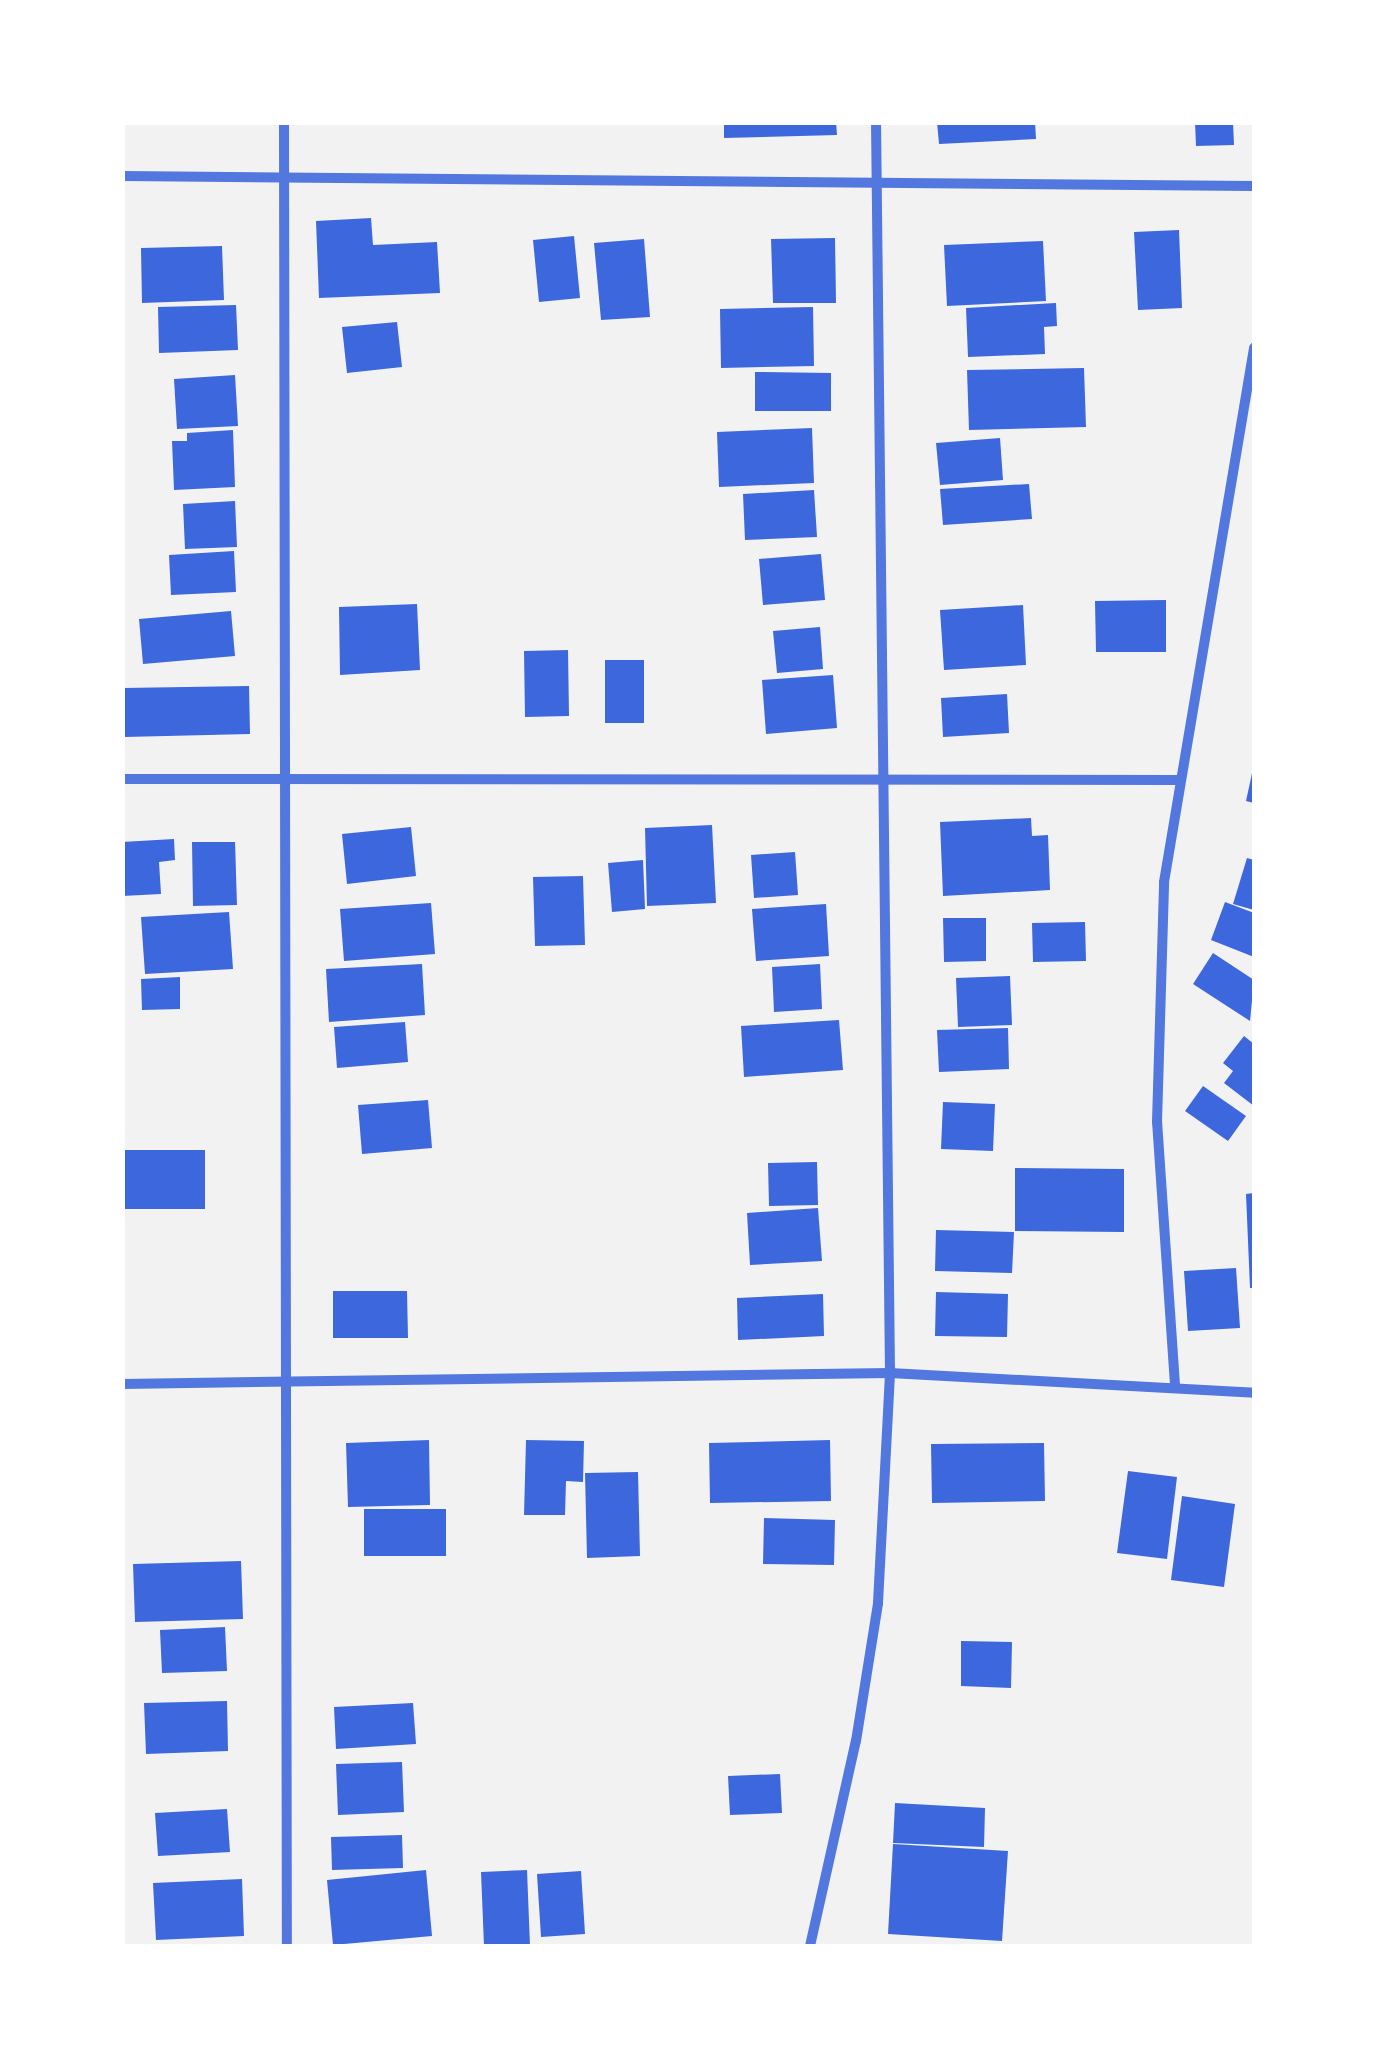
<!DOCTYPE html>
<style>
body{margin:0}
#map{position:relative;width:1377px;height:2069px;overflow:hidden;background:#f2f2f2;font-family:"Asap Condensed",sans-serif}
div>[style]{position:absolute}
.building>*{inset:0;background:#3d67dc}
.minor>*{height:10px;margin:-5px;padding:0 5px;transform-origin:5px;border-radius:5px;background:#5277de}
span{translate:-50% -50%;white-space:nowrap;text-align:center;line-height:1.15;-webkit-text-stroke:8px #fff;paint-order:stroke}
.frame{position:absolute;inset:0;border:125px solid #fff;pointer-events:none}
</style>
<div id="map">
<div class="building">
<div style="clip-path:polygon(724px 122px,836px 122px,837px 135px,724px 138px)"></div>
<div style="clip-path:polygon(937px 122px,1035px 122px,1036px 139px,939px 144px)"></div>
<div style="clip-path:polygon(1195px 122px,1233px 122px,1234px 145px,1196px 146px)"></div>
<div style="clip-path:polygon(371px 218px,373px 245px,437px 242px,440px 293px,319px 298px,316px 221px)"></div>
<div style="clip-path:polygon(1179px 230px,1182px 308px,1138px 310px,1134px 232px)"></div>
<div style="clip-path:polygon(574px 236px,580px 298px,539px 302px,533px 240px)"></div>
<div style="clip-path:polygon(835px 238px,836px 303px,773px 303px,771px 239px)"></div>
<div style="clip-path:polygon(644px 239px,650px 317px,601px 320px,594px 243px)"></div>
<div style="clip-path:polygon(1043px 241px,1046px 301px,947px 306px,944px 245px)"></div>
<div style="clip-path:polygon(222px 246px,224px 300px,142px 303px,141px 248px)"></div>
<div style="clip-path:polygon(1056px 303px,1057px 326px,1044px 327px,1045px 354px,968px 357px,966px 308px)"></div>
<div style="clip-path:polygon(236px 305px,238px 350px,159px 353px,158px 307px)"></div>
<div style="clip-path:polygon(813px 307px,814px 366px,721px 368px,720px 309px)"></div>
<div style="clip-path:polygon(397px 322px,402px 367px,347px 373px,342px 327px)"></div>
<div style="clip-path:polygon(1084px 368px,1086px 427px,969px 430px,967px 370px)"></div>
<div style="clip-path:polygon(755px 372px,831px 373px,831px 411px,755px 411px)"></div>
<div style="clip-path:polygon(235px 375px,238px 426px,177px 429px,174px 379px)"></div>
<div style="clip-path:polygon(812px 428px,814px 483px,719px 487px,717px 432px)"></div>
<div style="clip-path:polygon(233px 430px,235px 487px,174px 490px,172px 441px,187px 441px,187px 433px)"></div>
<div style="clip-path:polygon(1000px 438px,1003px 480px,940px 485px,936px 443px)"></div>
<div style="clip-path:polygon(1029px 484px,1032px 519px,943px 525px,940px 489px)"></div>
<div style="clip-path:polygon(814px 490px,817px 537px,745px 540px,743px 494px)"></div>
<div style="clip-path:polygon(235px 501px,237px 547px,185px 549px,183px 504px)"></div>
<div style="clip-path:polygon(234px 551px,236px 592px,171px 595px,169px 555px)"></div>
<div style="clip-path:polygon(821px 554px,825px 600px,763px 605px,759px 559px)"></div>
<div style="clip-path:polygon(1166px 600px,1166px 652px,1096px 652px,1095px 601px)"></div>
<div style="clip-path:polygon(417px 604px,420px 670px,340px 675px,339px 607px)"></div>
<div style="clip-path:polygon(1023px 605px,1026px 665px,944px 670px,940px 610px)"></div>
<div style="clip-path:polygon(231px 611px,235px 656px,143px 664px,139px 619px)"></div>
<div style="clip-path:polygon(820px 627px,823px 669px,777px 673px,773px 631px)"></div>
<div style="clip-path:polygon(568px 650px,569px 716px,525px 717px,524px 651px)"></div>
<div style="clip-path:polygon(605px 660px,644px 660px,644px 723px,605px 723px)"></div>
<div style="clip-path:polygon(833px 675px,837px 728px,766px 734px,762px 680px)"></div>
<div style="clip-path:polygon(249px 686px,250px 734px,124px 737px,123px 688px)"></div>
<div style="clip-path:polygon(1007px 694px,1009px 733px,943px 737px,941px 698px)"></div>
<div style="clip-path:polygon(1254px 764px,1254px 803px,1246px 801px)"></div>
<div style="clip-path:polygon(1031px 818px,1032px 836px,1048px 835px,1050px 890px,943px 896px,940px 822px)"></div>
<div style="clip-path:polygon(712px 825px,716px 903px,647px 906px,645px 828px)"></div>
<div style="clip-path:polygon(411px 827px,416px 876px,347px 884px,342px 834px)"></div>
<div style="clip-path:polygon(174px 839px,175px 860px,159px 862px,161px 894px,122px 896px,122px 842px)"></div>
<div style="clip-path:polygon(192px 842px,235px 842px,237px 905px,193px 906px)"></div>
<div style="clip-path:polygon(795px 852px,798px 895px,754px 898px,751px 855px)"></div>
<div style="clip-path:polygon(1247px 858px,1254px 860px,1254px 910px,1233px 904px)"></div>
<div style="clip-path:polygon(643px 860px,645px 909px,612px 912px,608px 863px)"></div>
<div style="clip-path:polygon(583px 876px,585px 945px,535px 946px,533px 877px)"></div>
<div style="clip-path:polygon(1225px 902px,1254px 913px,1254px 957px,1211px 940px)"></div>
<div style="clip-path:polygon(431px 903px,435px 954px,344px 961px,340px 909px)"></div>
<div style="clip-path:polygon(826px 904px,829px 956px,756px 961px,752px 909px)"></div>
<div style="clip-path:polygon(229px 912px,233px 969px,145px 974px,141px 917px)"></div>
<div style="clip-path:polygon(943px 918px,986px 918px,986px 961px,944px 962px)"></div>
<div style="clip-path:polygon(1085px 922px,1086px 961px,1033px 962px,1032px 923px)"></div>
<div style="clip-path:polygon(1213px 953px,1254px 980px,1250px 1021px,1193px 984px)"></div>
<div style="clip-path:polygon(422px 964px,425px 1015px,329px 1022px,326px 969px)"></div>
<div style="clip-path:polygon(820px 964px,822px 1009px,774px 1012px,772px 967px)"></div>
<div style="clip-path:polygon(1010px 976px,1012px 1025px,958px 1027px,956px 978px)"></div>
<div style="clip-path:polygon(180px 977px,180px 1009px,142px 1010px,141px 979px)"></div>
<div style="clip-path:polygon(839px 1020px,843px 1070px,744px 1077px,741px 1026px)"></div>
<div style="clip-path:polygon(405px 1022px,408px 1062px,337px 1068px,334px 1027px)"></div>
<div style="clip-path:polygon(1008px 1028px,1009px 1069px,939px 1072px,937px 1030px)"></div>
<div style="clip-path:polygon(1244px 1036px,1254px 1044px,1254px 1106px,1224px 1083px,1233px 1071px,1223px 1063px)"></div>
<div style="clip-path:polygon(1203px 1086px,1246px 1116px,1228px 1141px,1185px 1111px)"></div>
<div style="clip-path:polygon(428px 1100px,432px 1148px,362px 1154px,358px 1105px)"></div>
<div style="clip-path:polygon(943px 1102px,995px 1104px,993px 1151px,941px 1149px)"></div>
<div style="clip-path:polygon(122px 1150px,205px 1150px,205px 1209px,122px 1209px)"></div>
<div style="clip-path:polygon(817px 1162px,818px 1205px,769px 1206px,768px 1163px)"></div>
<div style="clip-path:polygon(1015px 1168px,1124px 1169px,1124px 1232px,1015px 1231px)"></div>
<div style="clip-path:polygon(1254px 1193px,1254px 1288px,1250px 1288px,1246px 1194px)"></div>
<div style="clip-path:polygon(818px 1208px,822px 1261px,750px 1265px,747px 1213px)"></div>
<div style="clip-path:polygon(936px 1230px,1014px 1232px,1012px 1273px,935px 1271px)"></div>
<div style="clip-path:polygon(1236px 1268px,1240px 1328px,1188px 1331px,1184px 1271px)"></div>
<div style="clip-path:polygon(333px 1291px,407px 1291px,408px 1338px,333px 1338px)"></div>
<div style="clip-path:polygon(936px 1292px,1008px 1294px,1007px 1337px,935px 1336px)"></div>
<div style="clip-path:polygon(823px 1294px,824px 1336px,738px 1340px,737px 1298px)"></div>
<div style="clip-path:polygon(429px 1440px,430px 1505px,348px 1507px,346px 1443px)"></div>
<div style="clip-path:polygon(526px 1440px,584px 1441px,583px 1482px,566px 1481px,565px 1515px,524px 1515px)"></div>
<div style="clip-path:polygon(830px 1440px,831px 1501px,710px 1503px,709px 1443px)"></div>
<div style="clip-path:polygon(1044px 1443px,1045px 1501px,932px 1503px,931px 1444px)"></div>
<div style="clip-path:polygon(1128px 1471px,1177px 1477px,1167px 1559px,1117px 1553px)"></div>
<div style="clip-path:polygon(638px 1472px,640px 1556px,587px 1558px,585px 1473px)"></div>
<div style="clip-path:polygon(1182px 1496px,1235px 1504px,1224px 1587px,1171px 1580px)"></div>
<div style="clip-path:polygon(364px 1509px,446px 1509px,446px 1556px,364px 1556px)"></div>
<div style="clip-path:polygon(764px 1518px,835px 1520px,834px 1565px,763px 1564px)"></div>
<div style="clip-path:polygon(241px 1561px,243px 1619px,135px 1622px,133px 1564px)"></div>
<div style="clip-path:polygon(225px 1627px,227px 1671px,162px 1673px,160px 1630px)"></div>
<div style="clip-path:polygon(961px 1641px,1012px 1642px,1011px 1688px,961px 1686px)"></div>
<div style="clip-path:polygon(227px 1701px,228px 1751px,146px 1754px,144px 1703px)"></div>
<div style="clip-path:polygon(413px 1703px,416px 1744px,336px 1749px,334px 1707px)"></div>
<div style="clip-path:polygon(402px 1762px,404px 1812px,338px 1815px,336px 1764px)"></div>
<div style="clip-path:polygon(780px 1774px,782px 1813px,730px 1815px,728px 1776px)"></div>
<div style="clip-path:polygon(895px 1803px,985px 1808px,984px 1847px,893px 1843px)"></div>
<div style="clip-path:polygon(227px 1809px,230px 1852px,158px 1856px,155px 1813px)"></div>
<div style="clip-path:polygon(402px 1835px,403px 1868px,332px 1870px,331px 1837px)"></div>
<div style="clip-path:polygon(893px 1844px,1008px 1851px,1002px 1941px,888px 1934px)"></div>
<div style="clip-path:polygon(426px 1870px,432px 1936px,333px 1945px,327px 1880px)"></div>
<div style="clip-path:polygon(527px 1870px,530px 1946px,484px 1946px,481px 1872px)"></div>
<div style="clip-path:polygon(581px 1871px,585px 1934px,541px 1937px,537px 1874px)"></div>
<div style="clip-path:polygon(242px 1879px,244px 1936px,156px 1940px,153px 1883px)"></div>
</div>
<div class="minor">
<div style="left:284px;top:122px;width:1824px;rotate:89.91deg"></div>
<div style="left:122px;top:176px;width:1132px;rotate:0.51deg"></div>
<div style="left:122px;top:779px;width:1055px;rotate:0.05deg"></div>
<div style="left:122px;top:1384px;width:768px;rotate:-0.82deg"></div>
<div style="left:890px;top:1373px;width:365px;rotate:3.1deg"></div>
<div style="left:1175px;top:1385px;width:264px;rotate:-93.9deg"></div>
<div style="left:1157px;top:1122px;width:240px;rotate:-88.3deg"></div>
<div style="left:1164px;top:882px;width:542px;rotate:-80.43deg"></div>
<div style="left:810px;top:1946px;width:210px;rotate:-77.4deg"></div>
<div style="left:856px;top:1741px;width:140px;rotate:-80.9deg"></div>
<div style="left:878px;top:1603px;width:230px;rotate:-87deg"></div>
<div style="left:890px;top:1373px;width:1251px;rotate:-90.64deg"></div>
</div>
<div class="frame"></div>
</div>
